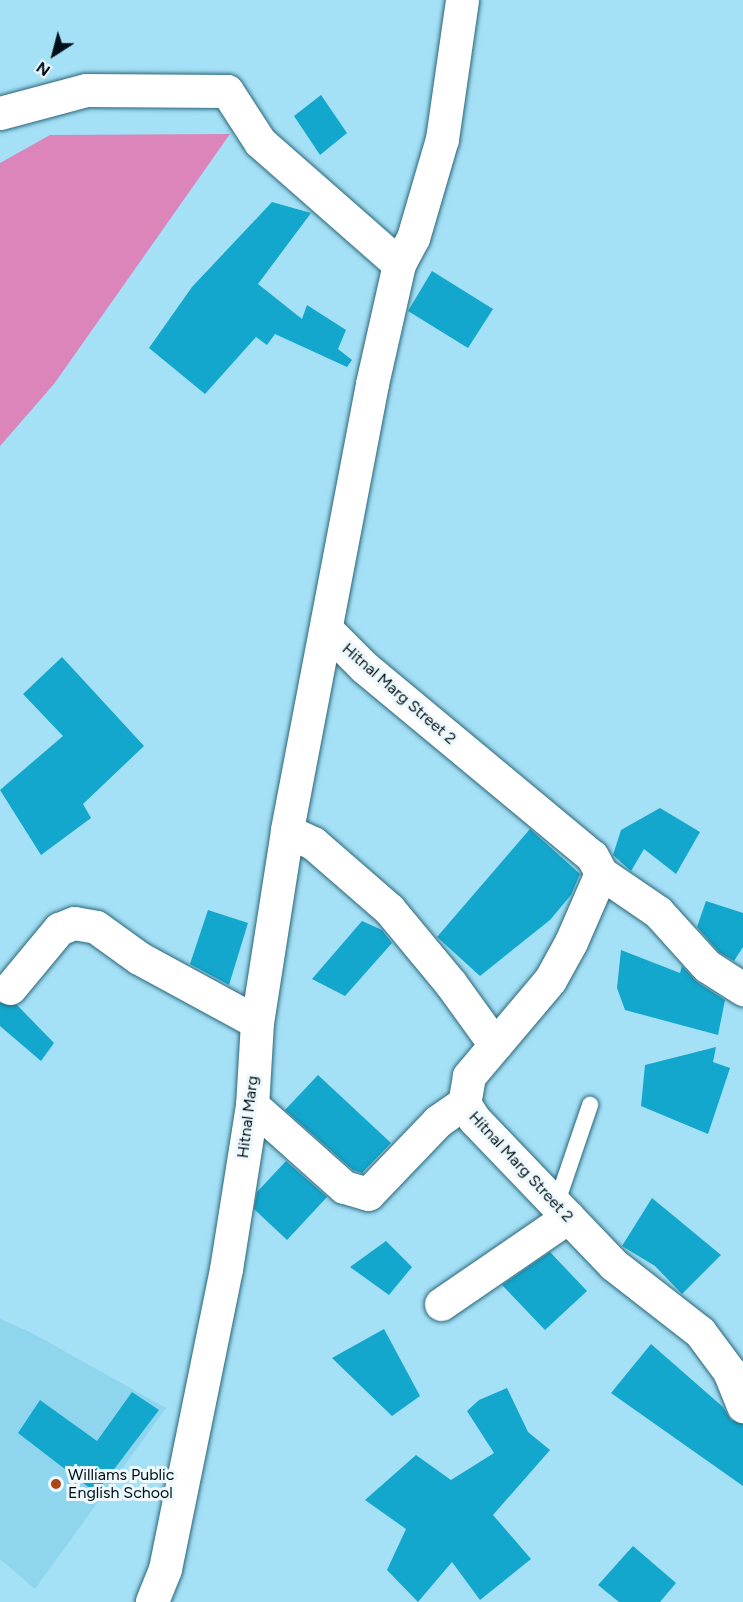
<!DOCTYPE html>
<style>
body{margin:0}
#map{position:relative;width:743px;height:1602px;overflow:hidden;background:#a4e0f6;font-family:Figtree,sans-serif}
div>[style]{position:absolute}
.built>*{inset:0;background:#8fd5ee}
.green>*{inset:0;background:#db85ba}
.building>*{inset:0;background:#13a7cd}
.roads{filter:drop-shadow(0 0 2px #2b667a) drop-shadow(0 0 2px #2b667a)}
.service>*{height:16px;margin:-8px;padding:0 8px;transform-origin:8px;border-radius:8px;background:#fff}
.minor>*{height:33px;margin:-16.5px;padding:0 16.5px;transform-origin:16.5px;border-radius:16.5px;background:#fff}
.dots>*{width:16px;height:16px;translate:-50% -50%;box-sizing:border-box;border:3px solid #edf9fd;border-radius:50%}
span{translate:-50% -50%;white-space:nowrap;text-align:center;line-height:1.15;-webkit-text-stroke:6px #edf9fd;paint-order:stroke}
.street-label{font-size:16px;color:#000f17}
.poi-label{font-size:16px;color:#000f17}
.left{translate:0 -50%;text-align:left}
.north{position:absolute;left:24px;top:24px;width:60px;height:60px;-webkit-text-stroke:4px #edf9fd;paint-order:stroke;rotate:216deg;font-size:16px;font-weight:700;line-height:24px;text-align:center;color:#000f17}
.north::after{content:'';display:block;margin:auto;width:21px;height:27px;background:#000f17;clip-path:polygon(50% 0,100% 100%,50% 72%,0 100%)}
</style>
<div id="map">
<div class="built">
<div style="clip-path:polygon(0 1319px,30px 1332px,166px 1408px,35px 1589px,0 1559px)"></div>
</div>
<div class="green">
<div style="clip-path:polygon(230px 134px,54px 384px,0 446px,0 163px,50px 135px)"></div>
</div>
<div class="building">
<div style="clip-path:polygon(321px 95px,347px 133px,320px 155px,294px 116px)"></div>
<div style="clip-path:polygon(272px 202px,311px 213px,258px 284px,302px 319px,307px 305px,346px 330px,338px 349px,352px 360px,347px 367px,275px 334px,267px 345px,256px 337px,205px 394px,149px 348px,192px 287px)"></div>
<div style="clip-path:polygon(432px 271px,493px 309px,468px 348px,408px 311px)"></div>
<div style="clip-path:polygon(62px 657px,144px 746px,83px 804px,91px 818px,41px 855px,0 790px,63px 736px,23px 694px)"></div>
<div style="clip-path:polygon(660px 808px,700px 832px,676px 874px,644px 849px,631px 871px,613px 855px,621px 830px)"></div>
<div style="clip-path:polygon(530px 829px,580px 874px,571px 895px,550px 920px,480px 976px,437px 937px)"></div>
<div style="clip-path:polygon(706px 901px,743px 913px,743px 947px,734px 961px,719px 952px,697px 927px)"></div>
<div style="clip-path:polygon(208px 910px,248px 923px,229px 985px,190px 964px)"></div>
<div style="clip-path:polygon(362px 921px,382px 930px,392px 943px,345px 996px,312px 979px)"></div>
<div style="clip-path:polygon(621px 950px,680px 973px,682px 966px,697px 982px,725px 1000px,718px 1035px,625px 1010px,617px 988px)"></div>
<div style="clip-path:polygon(0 1003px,17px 1005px,54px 1043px,41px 1061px,0 1026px)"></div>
<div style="clip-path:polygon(716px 1047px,713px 1062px,730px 1068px,708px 1134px,641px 1106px,645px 1065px)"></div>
<div style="clip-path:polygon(318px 1075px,391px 1143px,362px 1173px,353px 1170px,285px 1110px)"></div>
<div style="clip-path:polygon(286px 1161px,327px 1197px,287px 1240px,254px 1209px,257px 1192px)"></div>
<div style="clip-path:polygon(652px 1198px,721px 1255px,682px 1294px,655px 1266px,622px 1246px)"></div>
<div style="clip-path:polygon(386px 1241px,412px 1267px,389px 1295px,350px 1267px)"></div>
<div style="clip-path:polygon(550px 1252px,587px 1291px,545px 1330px,502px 1285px)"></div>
<div style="clip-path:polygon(384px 1329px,420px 1396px,392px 1416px,332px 1358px)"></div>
<div style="clip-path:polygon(651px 1344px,723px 1407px,731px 1420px,743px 1424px,743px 1486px,611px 1393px)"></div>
<div style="clip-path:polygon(507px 1388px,528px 1432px,550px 1450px,493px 1515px,531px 1559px,480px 1600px,452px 1562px,418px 1602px,387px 1570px,406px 1529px,365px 1500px,416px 1455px,451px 1480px,494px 1453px,467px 1411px,479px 1400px)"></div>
<div style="clip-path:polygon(132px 1392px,159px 1410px,96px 1493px,18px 1433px,40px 1400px,97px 1441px)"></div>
<div style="clip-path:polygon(633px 1546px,676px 1583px,660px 1602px,619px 1602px,598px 1585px)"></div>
</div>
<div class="roads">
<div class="service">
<div style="left:556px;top:1205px;width:106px;rotate:-71.2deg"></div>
</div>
<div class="minor">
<div style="left:0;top:113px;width:89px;rotate:-15deg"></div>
<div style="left:86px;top:90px;width:141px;rotate:0.4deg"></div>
<div style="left:227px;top:91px;width:61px;rotate:57.1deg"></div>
<div style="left:260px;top:142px;width:185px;rotate:41.3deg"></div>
<div style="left:399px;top:264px;width:123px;rotate:102.7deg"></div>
<div style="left:372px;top:384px;width:455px;rotate:100.8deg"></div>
<div style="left:287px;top:831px;width:193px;rotate:98.9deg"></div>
<div style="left:257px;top:1022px;width:83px;rotate:93.4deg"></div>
<div style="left:252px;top:1105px;width:166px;rotate:99deg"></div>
<div style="left:226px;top:1269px;width:306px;rotate:101.5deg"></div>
<div style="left:165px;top:1569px;width:35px;rotate:112deg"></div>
<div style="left:399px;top:264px;width:30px;rotate:-62deg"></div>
<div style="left:413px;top:238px;width:103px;rotate:-73.7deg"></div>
<div style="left:442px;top:139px;width:140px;rotate:-81.8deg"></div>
<div style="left:326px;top:629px;width:54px;rotate:45deg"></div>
<div style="left:364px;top:667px;width:296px;rotate:39.7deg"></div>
<div style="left:592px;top:856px;width:19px;rotate:62deg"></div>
<div style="left:601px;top:873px;width:75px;rotate:113.5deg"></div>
<div style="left:571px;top:942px;width:43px;rotate:118.9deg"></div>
<div style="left:550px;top:980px;width:126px;rotate:130.2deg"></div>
<div style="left:469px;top:1076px;width:27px;rotate:100deg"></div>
<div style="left:464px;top:1103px;width:19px;rotate:58deg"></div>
<div style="left:474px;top:1119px;width:202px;rotate:46.2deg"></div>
<div style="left:614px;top:1265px;width:109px;rotate:37.9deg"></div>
<div style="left:700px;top:1332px;width:49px;rotate:53.4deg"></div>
<div style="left:729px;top:1371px;width:38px;rotate:68deg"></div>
<div style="left:287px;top:831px;width:29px;rotate:25deg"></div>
<div style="left:313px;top:843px;width:101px;rotate:41deg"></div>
<div style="left:389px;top:909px;width:97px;rotate:50.4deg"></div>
<div style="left:451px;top:984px;width:75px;rotate:54.2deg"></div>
<div style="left:601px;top:873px;width:69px;rotate:34.4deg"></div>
<div style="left:658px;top:912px;width:73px;rotate:47.8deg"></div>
<div style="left:707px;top:966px;width:43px;rotate:32.6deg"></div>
<div style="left:10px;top:988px;width:77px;rotate:-50.3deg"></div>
<div style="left:59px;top:929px;width:16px;rotate:-22deg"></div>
<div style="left:74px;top:923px;width:22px;rotate:10deg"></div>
<div style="left:96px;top:927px;width:53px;rotate:35.8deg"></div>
<div style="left:139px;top:958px;width:134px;rotate:28.5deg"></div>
<div style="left:252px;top:1105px;width:123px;rotate:41.7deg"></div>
<div style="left:344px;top:1187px;width:25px;rotate:16deg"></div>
<div style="left:368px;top:1194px;width:101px;rotate:-46.2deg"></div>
<div style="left:438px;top:1121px;width:32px;rotate:-35deg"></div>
<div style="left:441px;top:1304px;width:154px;rotate:-34.4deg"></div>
</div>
</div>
<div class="dots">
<div style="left:56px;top:1484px;background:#ab4615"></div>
</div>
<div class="street-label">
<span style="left:399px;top:694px;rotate:41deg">Hitnal Marg Street 2</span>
<span style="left:248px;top:1117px;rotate:-83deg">Hitnal Marg</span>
<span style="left:521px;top:1167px;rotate:47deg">Hitnal Marg Street 2</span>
</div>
<div class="poi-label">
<span class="left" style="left:68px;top:1484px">Williams Public<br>English School</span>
</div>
<div class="north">N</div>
</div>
